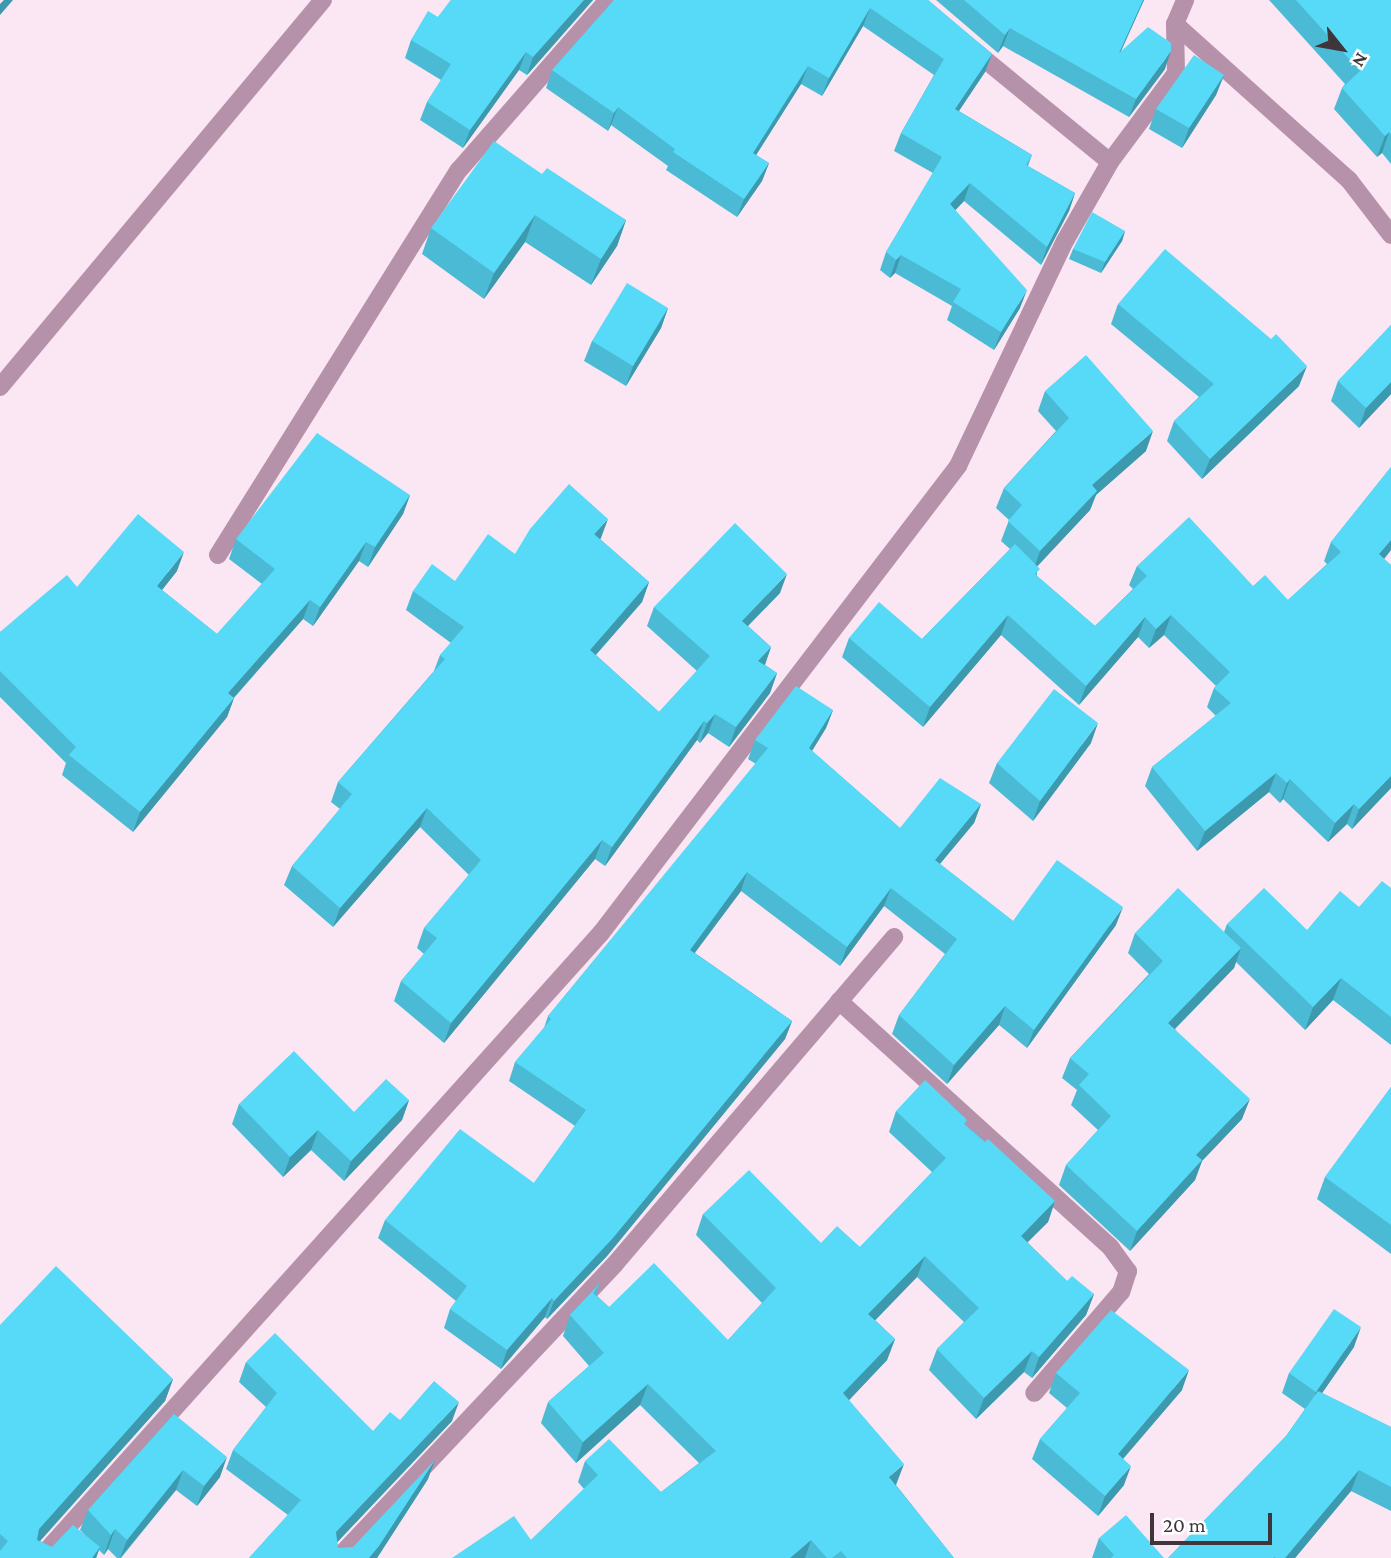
<!DOCTYPE html>
<style>
body{margin:0}
#map{position:relative;width:1391px;height:1558px;overflow:hidden;background:#fbe6f3;font-family:"Crimson Pro",serif}
div>[style]{position:absolute}
.minor>*{height:18px;margin:-9px;padding:0 9px;transform-origin:9px;border-radius:9px;background:#b692aa}
.wall>*{inset:0;background:#4bbbd5}
.shaded-wall>*{inset:0;background:#3d99ae}
.building>*{inset:0;background:#57daf8}
span{translate:-50% -50%;white-space:nowrap;text-align:center;line-height:1.15;-webkit-text-stroke:7px #fff;paint-order:stroke}
.north{position:absolute;left:1307px;top:14px;width:70px;height:70px;-webkit-text-stroke:5px #fff;paint-order:stroke;rotate:121deg;font-size:19px;font-weight:700;line-height:28px;text-align:center;color:#3e363b}
.north::after{content:'';display:block;margin:auto;width:24px;height:32px;background:#3e363b;clip-path:polygon(50% 0,100% 100%,50% 72%,0 100%)}
.scale{position:absolute;left:1150px;top:1513px;width:122px;height:32px;box-sizing:border-box;border:4px solid #3e363b;border-top:0;padding-left:9px;font-size:21px;line-height:24px;white-space:nowrap;color:#3e363b;-webkit-text-stroke:5px #fff;paint-order:stroke}
</style>
<div id="map">
<div class="minor">
<div style="left:1175px;top:24px;width:234px;rotate:41.9deg"></div>
<div style="left:1349px;top:180px;width:69px;rotate:52.6deg"></div>
<div style="left:972px;top:49px;width:178px;rotate:39.3deg"></div>
<div style="left:0;top:387px;width:504px;rotate:-50.15deg"></div>
<div style="left:218px;top:555px;width:454px;rotate:-58deg"></div>
<div style="left:459px;top:170px;width:226px;rotate:-48.8deg"></div>
<div style="left:839px;top:1001px;width:367px;rotate:42.2deg"></div>
<div style="left:1111px;top:1248px;width:29px;rotate:54deg"></div>
<div style="left:1128px;top:1271px;width:22px;rotate:108deg"></div>
<div style="left:1121px;top:1292px;width:133px;rotate:130.7deg"></div>
<div style="left:40px;top:1558px;width:840px;rotate:-48.09deg"></div>
<div style="left:601px;top:933px;width:588px;rotate:-52.6deg"></div>
<div style="left:958px;top:466px;width:249px;rotate:-64.6deg"></div>
<div style="left:1065px;top:241px;width:91px;rotate:-60.3deg"></div>
<div style="left:1110px;top:162px;width:111px;rotate:-53.4deg"></div>
<div style="left:1176px;top:73px;width:49px;rotate:-91.2deg"></div>
<div style="left:1175px;top:24px;width:26px;rotate:-67deg"></div>
<div style="left:338px;top:1558px;width:404px;rotate:-46.7deg"></div>
<div style="left:615px;top:1264px;width:430px;rotate:-49.5deg"></div>
</div>
<div class="wall">
<div style="clip-path:polygon(451px 0,593px 0,527px 75px,519px 70px,463px 148px,420px 120px,427px 102px,441px 80px,405px 58px,411px 40px,438px 17px)"></div>
<div style="clip-path:polygon(614px 0,928px 0,992px 54px,985px 72px,959px 111px,1032px 155px,1028px 166px,1075px 193px,1069px 211px,1041px 265px,964px 201px,955px 210px,1020px 308px,994px 350px,947px 320px,952px 306px,895px 273px,890px 278px,880px 270px,886px 252px,933px 173px,894px 151px,901px 133px,934px 75px,863px 26px,822px 96px,801px 84px,756px 155px,769px 163px,762px 181px,737px 217px,666px 170px,668px 166px,611px 125px,608px 131px,546px 88px,552px 70px)"></div>
<div style="clip-path:polygon(936px 0,1144px 0,1121px 51px,1165px 69px,1129px 117px,1003px 46px,998px 53px)"></div>
<div style="clip-path:polygon(1269px 0,1391px 0,1391px 164px,1382px 153px,1377px 157px,1334px 109px,1342px 88px,1345px 84px)"></div>
<div style="clip-path:polygon(1224px 75px,1216px 95px,1182px 148px,1149px 129px,1156px 109px)"></div>
<div style="clip-path:polygon(542px 174px,626px 220px,617px 246px,591px 285px,525px 242px,484px 299px,422px 254px,431px 228px)"></div>
<div style="clip-path:polygon(1125px 231px,1122px 241px,1101px 273px,1069px 259px,1073px 249px)"></div>
<div style="clip-path:polygon(1118px 304px,1299px 386px,1202px 479px,1167px 441px,1174px 421px,1199px 397px,1111px 324px)"></div>
<div style="clip-path:polygon(668px 308px,661px 328px,626px 386px,584px 361px,592px 341px)"></div>
<div style="clip-path:polygon(1391px 325px,1391px 394px,1359px 428px,1331px 401px,1338px 381px)"></div>
<div style="clip-path:polygon(1045px 391px,1146px 451px,1096px 495px,1090px 510px,1037px 566px,1037px 576px,1095px 626px,1133px 589px,1129px 585px,1137px 566px,1253px 586px,1288px 600px,1327px 564px,1324px 561px,1331px 542px,1391px 467px,1391px 550px,1384px 559px,1391px 565px,1391px 788px,1352px 829px,1347px 824px,1328px 842px,1283px 799px,1280px 803px,1269px 792px,1197px 851px,1145px 786px,1152px 767px,1216px 716px,1207px 707px,1214px 688px,1216px 686px,1164px 635px,1149px 648px,1138px 637px,1079px 705px,1001px 635px,923px 727px,842px 657px,849px 638px,922px 639px,1010px 549px,1001px 541px,1009px 520px,996px 508px,1004px 488px,1056px 431px,1038px 411px)"></div>
<div style="clip-path:polygon(410px 495px,403px 514px,368px 567px,359px 561px,313px 626px,303px 619px,234px 698px,227px 717px,133px 832px,62px 775px,66px 763px,0 697px,0 632px,77px 587px,177px 571px,162px 590px,217px 634px,262px 584px,229px 559px,236px 539px)"></div>
<div style="clip-path:polygon(601px 538px,600px 539px,649px 582px,642px 602px,596px 655px,659px 712px,697px 671px,647px 626px,654px 607px,780px 593px,748px 626px,771px 647px,765px 665px,777px 673px,770px 693px,729px 747px,708px 733px,700px 743px,697px 740px,605px 866px,595px 859px,444px 1043px,394px 1001px,401px 981px,424px 954px,417px 948px,424px 928px,469px 875px,420px 827px,333px 927px,284px 885px,292px 866px,340px 809px,331px 802px,338px 782px,434px 671px,440px 655px,451px 643px,406px 610px,413px 591px,455px 581px,515px 554px)"></div>
<div style="clip-path:polygon(833px 710px,826px 728px,812px 751px,900px 828px,981px 804px,974px 823px,940px 864px,1013px 921px,1116px 925px,1027px 1048px,999px 1025px,947px 1084px,892px 1034px,899px 1015px,945px 954px,884px 906px,840px 966px,741px 891px,695px 953px,792px 1021px,785px 1039px,607px 1256px,547px 1319px,545px 1317px,501px 1369px,444px 1328px,450px 1309px,456px 1301px,378px 1238px,385px 1220px,534px 1183px,575px 1126px,509px 1081px,515px 1062px,544px 1028px,548px 1016px,756px 764px,748px 759px,755px 740px)"></div>
<div style="clip-path:polygon(1091px 743px,1033px 821px,989px 783px,997px 763px)"></div>
<div style="clip-path:polygon(1391px 888px,1391px 1045px,1333px 1000px,1305px 1030px,1236px 962px,1234px 968px,1175px 1029px,1242px 1119px,1202px 1161px,1195px 1180px,1130px 1251px,1059px 1185px,1066px 1165px,1098px 1130px,1071px 1105px,1077px 1090px,1062px 1078px,1070px 1058px,1149px 974px,1128px 953px,1135px 933px,1224px 932px,1227px 924px,1307px 930px,1359px 907px)"></div>
<div style="clip-path:polygon(1391px 1087px,1391px 1254px,1317px 1199px,1325px 1177px)"></div>
<div style="clip-path:polygon(409px 1100px,402px 1120px,344px 1181px,311px 1150px,283px 1177px,232px 1124px,239px 1104px,354px 1112px)"></div>
<div style="clip-path:polygon(896px 1111px,966px 1125px,1055px 1201px,1048px 1222px,1027px 1242px,1067px 1281px,1094px 1294px,1086px 1315px,1032px 1378px,1024px 1372px,976px 1419px,929px 1370px,937px 1349px,964px 1322px,917px 1277px,875px 1320px,895px 1339px,887px 1360px,849px 1400px,896px 1485px,954px 1558px,452px 1558px,531px 1540px,584px 1489px,578px 1482px,585px 1461px,661px 1492px,699px 1463px,640px 1405px,576px 1463px,541px 1423px,548px 1402px,589px 1366px,563px 1336px,570px 1315px,600px 1283px,596px 1295px,609px 1307px,728px 1340px,762px 1303px,696px 1235px,703px 1214px,821px 1243px,860px 1247px,932px 1172px,889px 1132px)"></div>
<div style="clip-path:polygon(0 1325px,173px 1379px,165px 1401px,40px 1541px,52px 1547px,85px 1535px,80px 1530px,88px 1510px,174px 1414px,220px 1477px,197px 1506px,176px 1490px,121px 1558px,117px 1558px,108px 1549px,104px 1555px,99px 1550px,96px 1558px,0 1558px)"></div>
<div style="clip-path:polygon(1354px 1347px,1322px 1393px,1391px 1427px,1391px 1511px,1351px 1491px,1295px 1558px,1168px 1558px,1286px 1436px,1305px 1409px,1282px 1393px,1289px 1373px)"></div>
<div style="clip-path:polygon(246px 1362px,373px 1431px,400px 1420px,452px 1421px,337px 1542px,338px 1548px,353px 1547px,428px 1479px,377px 1558px,249px 1558px,288px 1515px,226px 1469px,233px 1450px,266px 1407px,239px 1382px)"></div>
<div style="clip-path:polygon(1056px 1373px,1182px 1390px,1123px 1459px,1124px 1485px,1098px 1516px,1032px 1459px,1040px 1439px,1067px 1408px,1049px 1393px)"></div>
<div style="clip-path:polygon(1099px 1538px,1164px 1558px,1092px 1558px)"></div>
</div>
<div class="shaded-wall">
<div style="clip-path:polygon(4px 0,13px 0,0 15px,0 4px)"></div>
<div style="clip-path:polygon(584px 0,593px 0,527px 75px,533px 57px)"></div>
<div style="clip-path:polygon(1143px 0,1144px 0,1112px 71px,1119px 53px)"></div>
<div style="clip-path:polygon(870px 8px,863px 26px,822px 96px,829px 78px)"></div>
<div style="clip-path:polygon(1010px 28px,1003px 46px,998px 53px,1005px 35px)"></div>
<div style="clip-path:polygon(1171px 51px,1165px 69px,1129px 117px,1136px 99px)"></div>
<div style="clip-path:polygon(526px 52px,519px 70px,463px 148px,470px 130px)"></div>
<div style="clip-path:polygon(992px 54px,985px 72px,948px 127px,955px 109px)"></div>
<div style="clip-path:polygon(808px 66px,801px 84px,746px 171px,753px 153px)"></div>
<div style="clip-path:polygon(1224px 75px,1216px 95px,1182px 148px,1189px 128px)"></div>
<div style="clip-path:polygon(618px 107px,611px 125px,608px 131px,614px 113px)"></div>
<div style="clip-path:polygon(1389px 132px,1382px 153px,1377px 157px,1385px 136px)"></div>
<div style="clip-path:polygon(769px 163px,762px 181px,737px 217px,744px 199px)"></div>
<div style="clip-path:polygon(970px 183px,964px 201px,944px 222px,950px 204px)"></div>
<div style="clip-path:polygon(1075px 193px,1069px 211px,1041px 265px,1047px 247px)"></div>
<div style="clip-path:polygon(535px 215px,525px 242px,484px 299px,494px 273px)"></div>
<div style="clip-path:polygon(626px 220px,617px 246px,591px 285px,601px 259px)"></div>
<div style="clip-path:polygon(1125px 231px,1122px 241px,1101px 273px,1105px 262px)"></div>
<div style="clip-path:polygon(901px 255px,895px 273px,890px 278px,896px 260px)"></div>
<div style="clip-path:polygon(1027px 290px,1020px 308px,994px 350px,1001px 332px)"></div>
<div style="clip-path:polygon(668px 308px,661px 328px,626px 386px,633px 366px)"></div>
<div style="clip-path:polygon(1307px 366px,1299px 386px,1202px 479px,1210px 459px)"></div>
<div style="clip-path:polygon(1391px 382px,1391px 394px,1359px 428px,1366px 408px)"></div>
<div style="clip-path:polygon(1153px 431px,1146px 451px,1096px 495px,1090px 510px,1033px 571px,1040px 551px,1092px 485px)"></div>
<div style="clip-path:polygon(410px 495px,403px 514px,368px 567px,375px 547px)"></div>
<div style="clip-path:polygon(608px 519px,601px 538px,587px 554px,594px 534px)"></div>
<div style="clip-path:polygon(1391px 540px,1391px 550px,1372px 574px,1379px 554px)"></div>
<div style="clip-path:polygon(366px 542px,359px 561px,313px 626px,320px 607px)"></div>
<div style="clip-path:polygon(184px 552px,177px 571px,150px 605px,157px 586px)"></div>
<div style="clip-path:polygon(787px 574px,780px 593px,734px 640px,742px 621px)"></div>
<div style="clip-path:polygon(649px 582px,642px 602px,583px 669px,590px 650px)"></div>
<div style="clip-path:polygon(310px 600px,303px 619px,221px 712px,228px 693px)"></div>
<div style="clip-path:polygon(1008px 615px,1001px 635px,923px 727px,930px 707px)"></div>
<div style="clip-path:polygon(1171px 615px,1164px 635px,1149px 648px,1156px 629px)"></div>
<div style="clip-path:polygon(1145px 617px,1138px 637px,1079px 705px,1086px 686px)"></div>
<div style="clip-path:polygon(771px 647px,764px 667px,758px 661px)"></div>
<div style="clip-path:polygon(777px 673px,770px 693px,729px 747px,736px 727px)"></div>
<div style="clip-path:polygon(234px 698px,227px 717px,133px 832px,140px 812px)"></div>
<div style="clip-path:polygon(833px 710px,826px 728px,802px 767px,809px 748px)"></div>
<div style="clip-path:polygon(715px 714px,708px 733px,700px 743px,707px 723px)"></div>
<div style="clip-path:polygon(704px 721px,697px 740px,605px 866px,612px 847px)"></div>
<div style="clip-path:polygon(1098px 723px,1091px 743px,1033px 821px,1040px 801px)"></div>
<div style="clip-path:polygon(1276px 773px,1269px 792px,1197px 851px,1205px 831px)"></div>
<div style="clip-path:polygon(1391px 776px,1391px 788px,1352px 829px,1359px 809px)"></div>
<div style="clip-path:polygon(1290px 779px,1283px 799px,1280px 803px,1287px 783px)"></div>
<div style="clip-path:polygon(981px 804px,974px 823px,928px 878px,935px 860px)"></div>
<div style="clip-path:polygon(1354px 804px,1347px 824px,1328px 842px,1335px 823px)"></div>
<div style="clip-path:polygon(427px 808px,420px 827px,333px 927px,340px 908px)"></div>
<div style="clip-path:polygon(602px 840px,595px 859px,444px 1043px,451px 1023px)"></div>
<div style="clip-path:polygon(747px 872px,741px 891px,683px 968px,690px 950px)"></div>
<div style="clip-path:polygon(891px 888px,884px 906px,840px 966px,847px 947px)"></div>
<div style="clip-path:polygon(1123px 907px,1116px 925px,1027px 1048px,1034px 1030px)"></div>
<div style="clip-path:polygon(1241px 948px,1234px 968px,1161px 1043px,1168px 1023px)"></div>
<div style="clip-path:polygon(1341px 978px,1333px 1000px,1305px 1030px,1313px 1007px)"></div>
<div style="clip-path:polygon(1005px 1006px,999px 1025px,947px 1084px,954px 1065px)"></div>
<div style="clip-path:polygon(792px 1021px,785px 1039px,607px 1256px,547px 1319px,554px 1301px)"></div>
<div style="clip-path:polygon(1250px 1099px,1242px 1119px,1202px 1161px,1195px 1180px,1130px 1251px,1137px 1231px,1196px 1155px)"></div>
<div style="clip-path:polygon(409px 1100px,402px 1120px,344px 1181px,351px 1161px)"></div>
<div style="clip-path:polygon(318px 1130px,311px 1150px,283px 1177px,290px 1157px)"></div>
<div style="clip-path:polygon(1055px 1201px,1048px 1222px,1013px 1257px,1021px 1236px)"></div>
<div style="clip-path:polygon(925px 1256px,917px 1277px,861px 1335px,868px 1314px)"></div>
<div style="clip-path:polygon(1094px 1294px,1086px 1315px,1032px 1378px,1039px 1357px)"></div>
<div style="clip-path:polygon(552px 1298px,545px 1317px,501px 1369px,507px 1350px)"></div>
<div style="clip-path:polygon(1361px 1327px,1354px 1347px,1309px 1412px,1316px 1392px)"></div>
<div style="clip-path:polygon(895px 1339px,887px 1360px,836px 1414px,843px 1393px)"></div>
<div style="clip-path:polygon(1032px 1351px,1024px 1372px,976px 1419px,984px 1398px)"></div>
<div style="clip-path:polygon(1189px 1370px,1182px 1390px,1110px 1474px,1118px 1454px)"></div>
<div style="clip-path:polygon(173px 1379px,165px 1401px,32px 1550px,39px 1529px)"></div>
<div style="clip-path:polygon(648px 1384px,640px 1405px,576px 1463px,583px 1442px)"></div>
<div style="clip-path:polygon(459px 1402px,452px 1421px,329px 1551px,336px 1532px)"></div>
<div style="clip-path:polygon(227px 1457px,220px 1477px,197px 1506px,204px 1486px)"></div>
<div style="clip-path:polygon(435px 1460px,428px 1479px,377px 1558px,369px 1558px)"></div>
<div style="clip-path:polygon(904px 1464px,896px 1485px,882px 1498px,889px 1477px)"></div>
<div style="clip-path:polygon(1131px 1466px,1124px 1485px,1098px 1516px,1105px 1496px)"></div>
<div style="clip-path:polygon(183px 1470px,176px 1490px,120px 1558px,127px 1540px)"></div>
<div style="clip-path:polygon(1359px 1470px,1351px 1491px,1295px 1558px,1285px 1558px)"></div>
<div style="clip-path:polygon(115px 1529px,108px 1549px,104px 1555px,111px 1535px)"></div>
<div style="clip-path:polygon(811px 1540px,805px 1558px,790px 1558px)"></div>
<div style="clip-path:polygon(100px 1547px,96px 1558px,92px 1558px)"></div>
</div>
<div class="building">
<div style="clip-path:polygon(451px 0,584px 0,533px 57px,526px 52px,470px 130px,427px 102px,451px 64px,411px 40px,428px 11px,438px 17px)"></div>
<div style="clip-path:polygon(614px 0,928px 0,992px 54px,955px 109px,1032px 155px,1026px 165px,1075px 193px,1047px 247px,970px 183px,950px 204px,1027px 290px,1001px 332px,953px 302px,961px 289px,901px 255px,896px 260px,886px 252px,942px 157px,901px 133px,944px 59px,870px 8px,829px 78px,808px 66px,753px 153px,769px 163px,744px 199px,673px 152px,675px 149px,618px 107px,614px 113px,552px 70px)"></div>
<div style="clip-path:polygon(964px 0,1143px 0,1119px 53px,1148px 27px,1171px 43px,1171px 51px,1136px 99px,1010px 28px,1005px 35px)"></div>
<div style="clip-path:polygon(1296px 0,1391px 0,1391px 134px,1389px 132px,1385px 136px,1342px 88px,1360px 71px)"></div>
<div style="clip-path:polygon(1194px 55px,1224px 75px,1189px 128px,1156px 109px)"></div>
<div style="clip-path:polygon(494px 141px,542px 174px,547px 168px,626px 220px,601px 259px,535px 215px,494px 273px,431px 228px)"></div>
<div style="clip-path:polygon(1092px 212px,1125px 231px,1105px 262px,1073px 249px)"></div>
<div style="clip-path:polygon(1165px 249px,1271px 339px,1276px 334px,1307px 366px,1210px 459px,1174px 421px,1214px 384px,1118px 304px)"></div>
<div style="clip-path:polygon(627px 283px,668px 308px,633px 366px,592px 341px)"></div>
<div style="clip-path:polygon(1391px 325px,1391px 382px,1366px 408px,1338px 381px)"></div>
<div style="clip-path:polygon(1086px 355px,1153px 431px,1092px 485px,1097px 491px,1040px 551px,1008px 521px,1022px 505px,1004px 488px,1069px 418px,1045px 391px)"></div>
<div style="clip-path:polygon(317px 433px,410px 495px,375px 547px,366px 542px,320px 607px,310px 600px,228px 693px,234px 698px,140px 812px,69px 755px,76px 747px,0 671px,0 632px,67px 575px,77px 587px,138px 514px,184px 552px,157px 586px,217px 634px,275px 569px,236px 539px)"></div>
<div style="clip-path:polygon(1391px 467px,1391px 540px,1379px 554px,1391px 565px,1391px 776px,1359px 809px,1354px 804px,1335px 823px,1290px 779px,1287px 783px,1276px 773px,1205px 831px,1152px 767px,1231px 703px,1214px 688px,1230px 672px,1171px 615px,1156px 629px,1145px 617px,1086px 686px,1008px 615px,930px 707px,849px 638px,879px 602px,922px 639px,1015px 544px,1040px 569px,1035px 574px,1095px 626px,1147px 576px,1137px 566px,1189px 517px,1253px 586px,1265px 575px,1288px 600px,1341px 552px,1331px 542px)"></div>
<div style="clip-path:polygon(569px 484px,608px 519px,594px 534px,649px 582px,590px 650px,659px 712px,710px 656px,654px 607px,735px 523px,787px 574px,742px 621px,771px 647px,758px 661px,777px 673px,736px 727px,715px 714px,707px 723px,704px 721px,612px 847px,602px 840px,451px 1023px,401px 981px,437px 938px,424px 928px,481px 860px,427px 808px,340px 908px,292px 866px,352px 794px,338px 782px,445px 659px,440px 655px,464px 627px,413px 591px,432px 564px,455px 581px,488px 534px,515px 554px,530px 529px)"></div>
<div style="clip-path:polygon(796px 686px,833px 710px,809px 748px,900px 828px,940px 778px,981px 804px,935px 860px,1013px 921px,1057px 860px,1123px 907px,1034px 1030px,1005px 1006px,954px 1065px,899px 1015px,957px 939px,891px 888px,847px 947px,747px 872px,690px 950px,792px 1021px,613px 1238px,554px 1301px,552px 1298px,507px 1350px,450px 1309px,467px 1286px,385px 1220px,460px 1129px,534px 1183px,586px 1110px,515px 1062px,551px 1019px,548px 1016px,768px 748px,755px 740px)"></div>
<div style="clip-path:polygon(1054px 689px,1098px 723px,1040px 801px,997px 763px)"></div>
<div style="clip-path:polygon(1382px 881px,1391px 888px,1391px 1017px,1341px 978px,1313px 1007px,1227px 924px,1264px 888px,1307px 930px,1340px 891px,1359px 907px)"></div>
<div style="clip-path:polygon(1178px 888px,1241px 948px,1168px 1023px,1250px 1099px,1196px 1155px,1202px 1160px,1137px 1231px,1066px 1165px,1111px 1116px,1079px 1085px,1089px 1074px,1070px 1058px,1163px 961px,1135px 933px)"></div>
<div style="clip-path:polygon(294px 1051px,354px 1112px,386px 1079px,409px 1100px,351px 1161px,318px 1130px,290px 1157px,239px 1104px)"></div>
<div style="clip-path:polygon(925px 1080px,967px 1120px,964px 1124px,985px 1142px,988px 1139px,1055px 1201px,1021px 1236px,1067px 1281px,1072px 1276px,1094px 1294px,1039px 1357px,1032px 1351px,984px 1398px,937px 1349px,979px 1308px,925px 1256px,868px 1314px,895px 1339px,843px 1393px,904px 1464px,889px 1477px,954px 1558px,847px 1558px,841px 1551px,832px 1558px,827px 1558px,811px 1540px,790px 1558px,452px 1558px,514px 1516px,531px 1540px,598px 1475px,585px 1461px,609px 1439px,661px 1492px,716px 1451px,648px 1384px,583px 1442px,548px 1402px,604px 1353px,570px 1315px,600px 1283px,593px 1293px,609px 1307px,654px 1263px,728px 1340px,776px 1288px,703px 1214px,749px 1170px,821px 1243px,837px 1226px,860px 1247px,946px 1158px,896px 1111px)"></div>
<div style="clip-path:polygon(1391px 1087px,1391px 1225px,1325px 1177px)"></div>
<div style="clip-path:polygon(56px 1266px,173px 1379px,39px 1529px,37px 1540px,52px 1547px,73px 1525px,100px 1547px,92px 1558px,0 1558px,0 1551px,8px 1541px,0 1534px,0 1325px)"></div>
<div style="clip-path:polygon(1334px 1309px,1361px 1327px,1316px 1392px,1289px 1373px)"></div>
<div style="clip-path:polygon(1111px 1310px,1189px 1370px,1118px 1454px,1131px 1466px,1105px 1496px,1040px 1439px,1080px 1393px,1056px 1373px)"></div>
<div style="clip-path:polygon(275px 1333px,373px 1431px,390px 1412px,400px 1420px,434px 1381px,459px 1402px,336px 1532px,338px 1548px,353px 1547px,435px 1460px,379px 1546px,369px 1558px,249px 1558px,301px 1500px,233px 1450px,277px 1393px,246px 1362px)"></div>
<div style="clip-path:polygon(1318px 1391px,1391px 1427px,1391px 1487px,1359px 1470px,1285px 1558px,1276px 1558px,1274px 1557px,1273px 1558px,1168px 1558px,1286px 1436px)"></div>
<div style="clip-path:polygon(174px 1414px,227px 1457px,204px 1486px,183px 1470px,127px 1540px,115px 1529px,111px 1535px,88px 1510px)"></div>
<div style="clip-path:polygon(1126px 1515px,1164px 1558px,1111px 1558px,1114px 1555px,1099px 1538px)"></div>
</div>
<div class="north">N</div>
<div class="scale">20 m</div>
</div>
